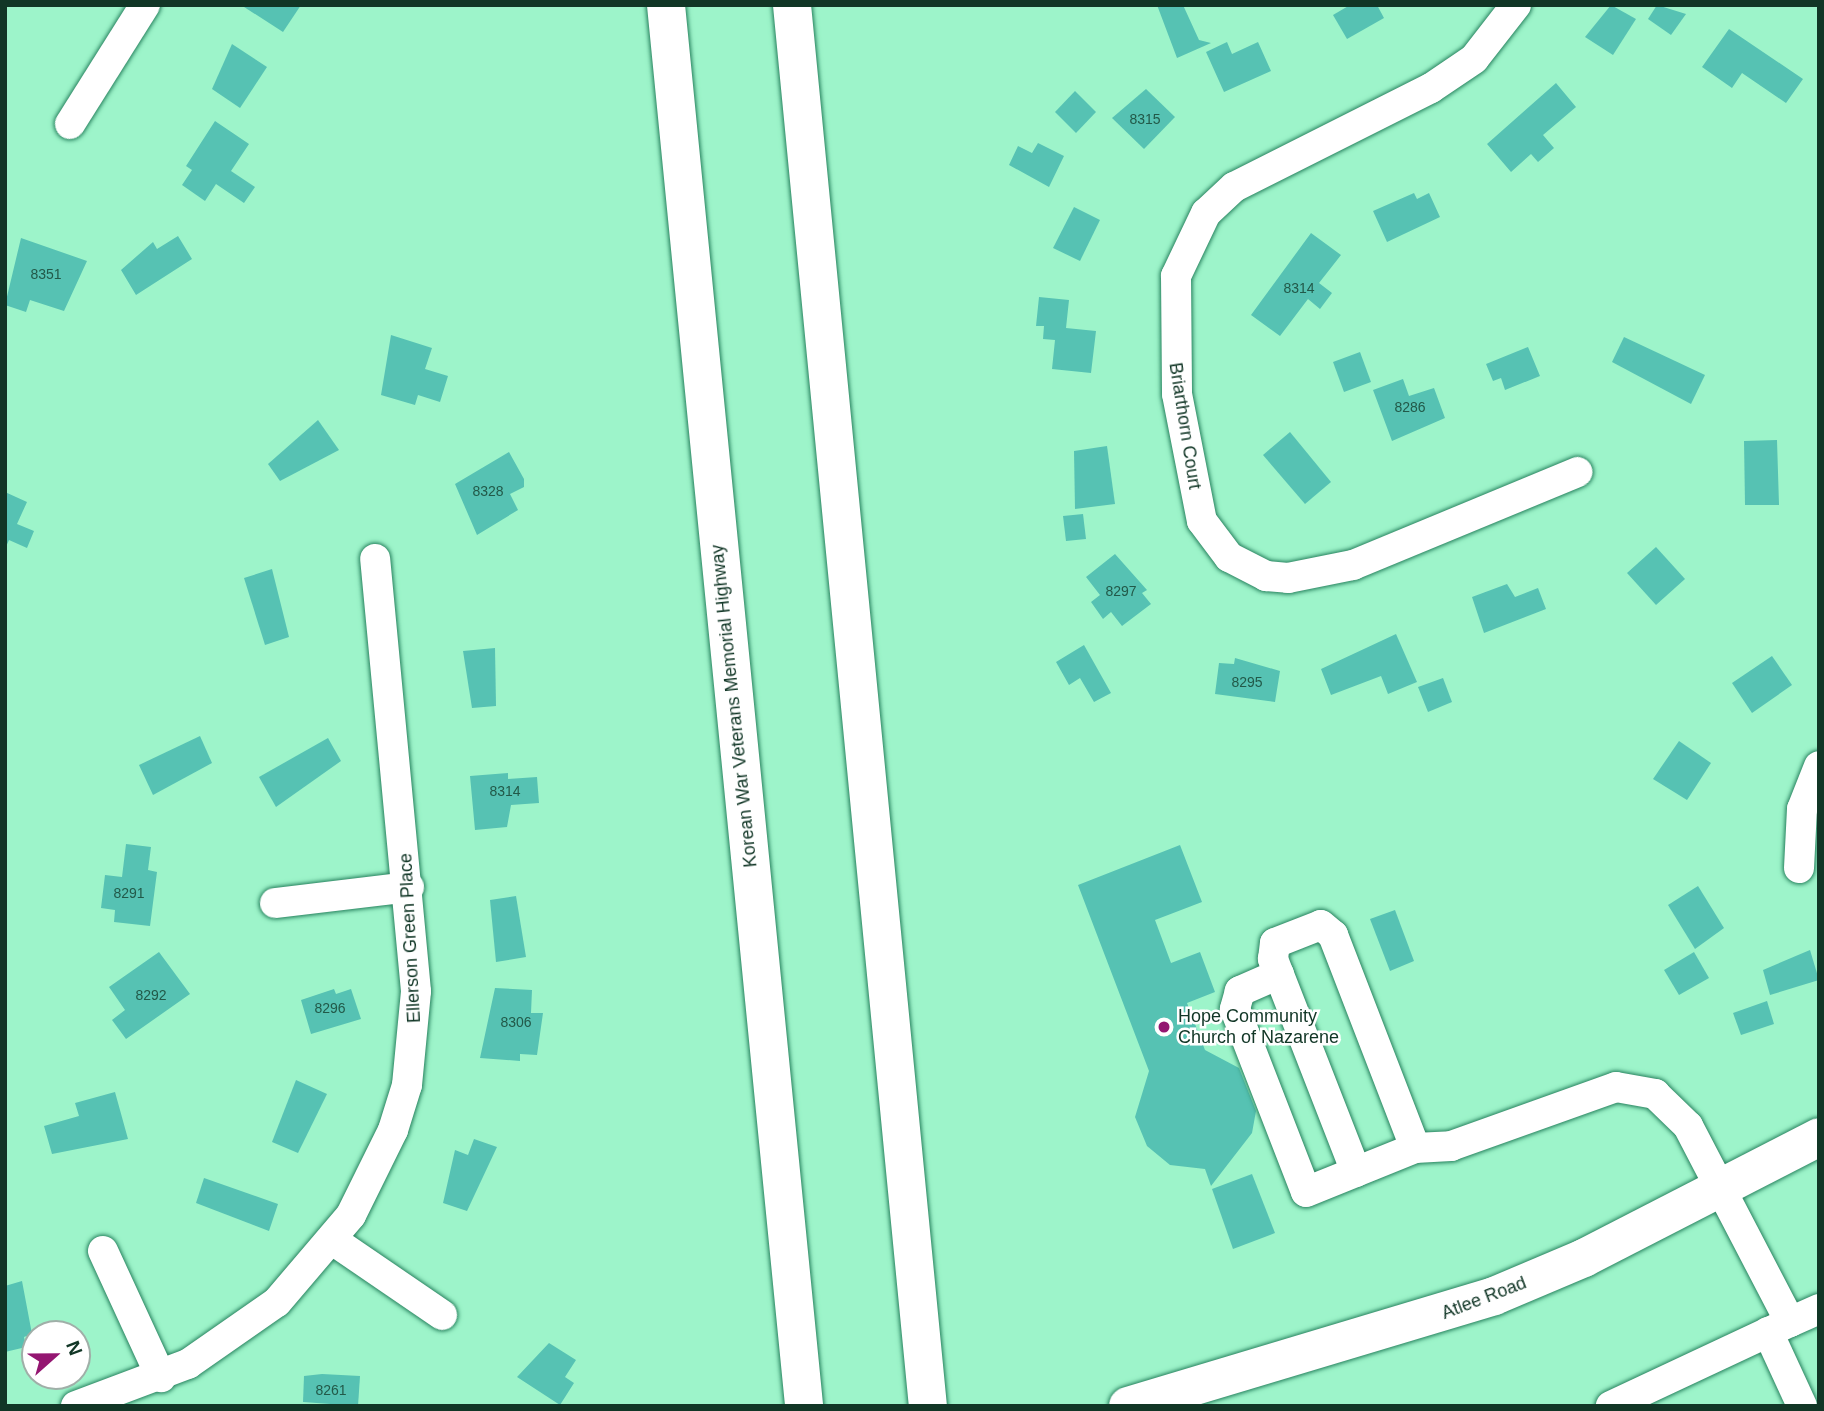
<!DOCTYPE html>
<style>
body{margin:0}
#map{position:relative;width:1824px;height:1411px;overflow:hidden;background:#9df4ca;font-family:Helvetica,sans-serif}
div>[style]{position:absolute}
.building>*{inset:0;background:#56c2b3}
.roads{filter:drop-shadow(0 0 2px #28835f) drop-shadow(0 0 2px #28835f)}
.minor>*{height:30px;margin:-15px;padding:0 15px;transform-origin:15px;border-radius:15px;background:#fff}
.major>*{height:38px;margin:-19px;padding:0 19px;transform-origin:19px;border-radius:19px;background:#fff}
.highway>*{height:38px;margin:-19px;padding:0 19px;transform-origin:19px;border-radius:19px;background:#fff}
.dots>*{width:19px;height:19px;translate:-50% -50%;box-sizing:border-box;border:4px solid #fff;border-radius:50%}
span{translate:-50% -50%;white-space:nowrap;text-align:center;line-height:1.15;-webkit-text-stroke:5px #fff;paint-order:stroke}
.number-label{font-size:14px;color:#225949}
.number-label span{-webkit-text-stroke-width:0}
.street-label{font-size:18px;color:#113626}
.poi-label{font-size:18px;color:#113626}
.left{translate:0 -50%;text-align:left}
.frame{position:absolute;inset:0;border:7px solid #113626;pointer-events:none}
.north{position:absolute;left:21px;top:1320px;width:70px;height:70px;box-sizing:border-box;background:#fff;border:2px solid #a0afa8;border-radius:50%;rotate:69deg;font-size:19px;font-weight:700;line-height:28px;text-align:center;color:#113626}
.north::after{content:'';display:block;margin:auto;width:24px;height:32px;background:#941671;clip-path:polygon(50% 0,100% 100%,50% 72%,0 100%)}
</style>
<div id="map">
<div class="building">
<div style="clip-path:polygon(241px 5px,301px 5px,283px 32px)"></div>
<div style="clip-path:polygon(1157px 5px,1183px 5px,1199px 40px,1211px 43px,1177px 58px)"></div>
<div style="clip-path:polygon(1350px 5px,1377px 5px,1384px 18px,1347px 39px,1333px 15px)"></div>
<div style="clip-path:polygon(1611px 5px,1636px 19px,1613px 55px,1585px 37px)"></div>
<div style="clip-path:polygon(1657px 5px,1686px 14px,1671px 35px,1648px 19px)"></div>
<div style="clip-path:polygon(1729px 29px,1803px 79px,1786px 103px,1742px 73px,1732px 88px,1702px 67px)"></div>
<div style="clip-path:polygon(1227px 42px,1232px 54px,1258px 42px,1271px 71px,1224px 92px,1206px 52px)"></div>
<div style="clip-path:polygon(232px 44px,267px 67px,240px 108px,212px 89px)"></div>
<div style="clip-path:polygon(1556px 83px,1576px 107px,1543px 135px,1554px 148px,1538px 162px,1531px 154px,1511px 172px,1487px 144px)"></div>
<div style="clip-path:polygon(1146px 89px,1175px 117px,1144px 149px,1112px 118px)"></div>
<div style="clip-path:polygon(1075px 91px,1096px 112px,1076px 133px,1055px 112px)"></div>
<div style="clip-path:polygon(215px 121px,249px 144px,231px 171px,255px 187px,244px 203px,216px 184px,205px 201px,182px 185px,192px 170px,186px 166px)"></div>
<div style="clip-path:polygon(1038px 143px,1064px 156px,1049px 187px,1009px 165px,1018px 146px,1032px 153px)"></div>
<div style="clip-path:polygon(1414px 193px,1417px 199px,1429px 193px,1440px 217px,1387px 242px,1373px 211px)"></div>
<div style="clip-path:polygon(1074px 207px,1100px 220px,1080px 261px,1053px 248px)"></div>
<div style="clip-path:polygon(1311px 233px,1341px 255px,1319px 283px,1332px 293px,1320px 309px,1308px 299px,1280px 336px,1251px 315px)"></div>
<div style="clip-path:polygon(178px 236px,192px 259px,136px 295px,121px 270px,153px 242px,157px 249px)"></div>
<div style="clip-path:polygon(21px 238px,87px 261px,64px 311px,30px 300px,26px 312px,5px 305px)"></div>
<div style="clip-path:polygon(1039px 297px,1069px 300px,1066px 328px,1096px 331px,1091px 373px,1052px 369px,1055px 340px,1043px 339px,1044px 326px,1036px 326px)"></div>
<div style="clip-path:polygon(391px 335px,432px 348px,425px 369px,448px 376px,440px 402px,418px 395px,415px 405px,381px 395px)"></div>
<div style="clip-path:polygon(1624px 337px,1705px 375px,1691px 404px,1612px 362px)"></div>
<div style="clip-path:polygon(1528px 347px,1540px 376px,1505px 390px,1501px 378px,1493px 381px,1486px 364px)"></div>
<div style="clip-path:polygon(1360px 352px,1371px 382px,1344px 392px,1333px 362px)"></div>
<div style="clip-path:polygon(1403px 379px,1409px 396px,1434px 388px,1445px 418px,1392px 441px,1373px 390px)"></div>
<div style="clip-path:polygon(318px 420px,339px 450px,280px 481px,268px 464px)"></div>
<div style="clip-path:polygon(1290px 432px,1331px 482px,1305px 504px,1263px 455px)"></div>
<div style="clip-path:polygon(1777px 440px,1779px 505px,1745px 505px,1744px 441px)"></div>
<div style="clip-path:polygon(1107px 446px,1115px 504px,1075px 509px,1074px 451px)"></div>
<div style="clip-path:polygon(509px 452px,524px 479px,524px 487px,510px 494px,518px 510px,477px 535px,455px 484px)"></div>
<div style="clip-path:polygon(5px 492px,27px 502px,17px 524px,34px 531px,27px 548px,9px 540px,5px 549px)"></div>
<div style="clip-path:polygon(1083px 514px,1086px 539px,1066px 541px,1063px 516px)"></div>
<div style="clip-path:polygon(1656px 547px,1685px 579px,1656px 605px,1627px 573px)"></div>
<div style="clip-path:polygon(1115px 554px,1147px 590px,1142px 593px,1151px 604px,1122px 626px,1111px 612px,1103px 619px,1091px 602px,1100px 595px,1086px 577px)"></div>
<div style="clip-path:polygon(272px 569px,289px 637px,265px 645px,244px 578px)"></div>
<div style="clip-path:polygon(1507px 584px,1515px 597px,1538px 588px,1546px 609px,1484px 633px,1472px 597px)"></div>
<div style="clip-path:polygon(1396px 634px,1417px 682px,1388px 694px,1381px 676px,1331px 695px,1321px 669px)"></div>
<div style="clip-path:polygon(1084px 645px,1111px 693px,1094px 702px,1080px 678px,1069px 685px,1056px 662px)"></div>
<div style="clip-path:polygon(495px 648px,496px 706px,472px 708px,463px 651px)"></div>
<div style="clip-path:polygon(1772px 656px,1792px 685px,1752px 713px,1732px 683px)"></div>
<div style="clip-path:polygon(1235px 658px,1280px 671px,1275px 702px,1215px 694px,1219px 663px,1234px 664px)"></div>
<div style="clip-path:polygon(1443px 678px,1452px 702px,1428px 712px,1418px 687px)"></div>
<div style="clip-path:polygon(200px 736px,212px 763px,153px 795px,139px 765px)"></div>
<div style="clip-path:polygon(328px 738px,341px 761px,276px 807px,259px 777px)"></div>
<div style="clip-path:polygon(1679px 741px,1711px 763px,1687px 800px,1653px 779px)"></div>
<div style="clip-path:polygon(508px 773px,508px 779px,537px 777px,539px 803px,511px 805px,507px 827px,475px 830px,470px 776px)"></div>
<div style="clip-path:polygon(126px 844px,151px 847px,148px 870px,157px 872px,150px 926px,114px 922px,115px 910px,101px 908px,105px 875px,122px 877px)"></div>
<div style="clip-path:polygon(1180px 845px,1202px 902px,1155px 920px,1171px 963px,1200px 952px,1215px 992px,1187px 1003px,1205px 1050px,1239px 1068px,1256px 1111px,1252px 1133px,1211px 1186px,1205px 1169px,1170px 1165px,1147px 1146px,1135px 1117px,1149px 1071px,1078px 885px)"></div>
<div style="clip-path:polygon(1698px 886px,1724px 928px,1695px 949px,1668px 905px)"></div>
<div style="clip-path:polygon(516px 896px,526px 957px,496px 962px,490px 900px)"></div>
<div style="clip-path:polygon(1395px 910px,1414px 961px,1390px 971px,1370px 919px)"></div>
<div style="clip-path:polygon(1810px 950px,1819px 980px,1770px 995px,1763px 970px)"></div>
<div style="clip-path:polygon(159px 952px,190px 994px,126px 1039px,112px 1020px,125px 1010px,109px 987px)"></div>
<div style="clip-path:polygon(1694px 952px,1709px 978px,1679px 995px,1664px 970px)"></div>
<div style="clip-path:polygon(495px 988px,532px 990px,531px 1013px,543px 1013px,537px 1055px,520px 1054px,520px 1061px,480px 1058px)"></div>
<div style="clip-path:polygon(334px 989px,336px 994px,351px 989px,361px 1019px,311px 1034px,301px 1000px)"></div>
<div style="clip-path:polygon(1767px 1001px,1774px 1024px,1741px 1035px,1733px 1013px)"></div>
<div style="clip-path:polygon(296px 1080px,327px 1094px,298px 1153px,272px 1142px)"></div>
<div style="clip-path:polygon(115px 1092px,128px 1139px,52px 1154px,44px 1126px,79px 1116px,75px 1103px)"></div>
<div style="clip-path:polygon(474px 1139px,497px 1147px,467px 1211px,443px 1203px,455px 1150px,468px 1155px)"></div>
<div style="clip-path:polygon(1252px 1174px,1275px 1233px,1233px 1249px,1212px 1189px)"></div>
<div style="clip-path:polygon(204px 1178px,278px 1204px,269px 1231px,196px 1203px)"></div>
<div style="clip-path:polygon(22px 1281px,32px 1334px,24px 1337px,26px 1347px,5px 1352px,5px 1286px)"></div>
<div style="clip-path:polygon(549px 1343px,576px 1360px,565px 1377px,574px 1383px,560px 1405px,517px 1377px)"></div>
<div style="clip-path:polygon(322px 1374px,360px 1376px,358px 1406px,303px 1402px,304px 1376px)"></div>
</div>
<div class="roads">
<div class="minor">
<div style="left:1516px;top:5px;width:68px;rotate:127.9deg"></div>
<div style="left:1474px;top:59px;width:52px;rotate:146deg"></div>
<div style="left:1431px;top:88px;width:220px;rotate:153.3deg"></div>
<div style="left:1234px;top:187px;width:38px;rotate:137deg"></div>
<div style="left:1206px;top:213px;width:70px;rotate:115.5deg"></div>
<div style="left:1176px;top:276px;width:118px;rotate:89.5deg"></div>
<div style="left:1177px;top:394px;width:129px;rotate:78.9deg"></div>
<div style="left:1202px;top:521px;width:45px;rotate:53.1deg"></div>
<div style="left:1229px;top:557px;width:42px;rotate:27.2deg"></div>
<div style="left:1266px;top:576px;width:22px;rotate:5deg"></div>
<div style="left:1288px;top:578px;width:66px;rotate:-11.3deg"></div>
<div style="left:1353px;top:565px;width:243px;rotate:-22.5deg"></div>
<div style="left:70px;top:124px;width:141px;rotate:-57.8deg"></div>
<div style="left:1799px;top:868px;width:59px;rotate:-87.1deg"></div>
<div style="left:1802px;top:809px;width:46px;rotate:-68.4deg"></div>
<div style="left:275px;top:903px;width:135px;rotate:-6.8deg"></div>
<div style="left:1279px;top:974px;width:43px;rotate:156.4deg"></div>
<div style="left:1240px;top:991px;width:19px;rotate:106deg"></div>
<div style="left:1235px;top:1009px;width:196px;rotate:68.8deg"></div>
<div style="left:1306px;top:1192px;width:118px;rotate:-22deg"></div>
<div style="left:1415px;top:1148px;width:36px;rotate:-3deg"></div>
<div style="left:1451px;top:1146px;width:175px;rotate:-19.7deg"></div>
<div style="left:1616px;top:1087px;width:40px;rotate:10deg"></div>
<div style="left:1655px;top:1094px;width:46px;rotate:44.1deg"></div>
<div style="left:1688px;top:1126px;width:221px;rotate:62.5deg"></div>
<div style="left:1790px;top:1322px;width:198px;rotate:154.9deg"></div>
<div style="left:1356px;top:1172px;width:229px;rotate:-111.3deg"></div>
<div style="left:1273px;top:959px;width:16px;rotate:-83deg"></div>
<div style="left:1275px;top:943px;width:49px;rotate:-21.4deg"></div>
<div style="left:1321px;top:925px;width:16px;rotate:40deg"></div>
<div style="left:1333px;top:935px;width:228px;rotate:68.9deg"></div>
<div style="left:334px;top:1241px;width:131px;rotate:34.4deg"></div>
<div style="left:103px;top:1251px;width:139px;rotate:65.3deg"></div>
<div style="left:1790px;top:1322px;width:32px;rotate:-24deg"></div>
<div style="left:1768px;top:1332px;width:81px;rotate:65.3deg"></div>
<div style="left:76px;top:1406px;width:120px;rotate:-20.6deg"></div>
<div style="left:188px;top:1364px;width:108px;rotate:-34.9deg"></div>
<div style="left:277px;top:1302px;width:114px;rotate:-49.6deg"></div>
<div style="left:351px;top:1215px;width:95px;rotate:-63.7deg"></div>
<div style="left:393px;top:1130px;width:47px;rotate:-72.7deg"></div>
<div style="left:407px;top:1085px;width:94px;rotate:-84.5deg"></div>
<div style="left:416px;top:991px;width:434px;rotate:-95.4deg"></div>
</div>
<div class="major">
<div style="left:1128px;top:1406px;width:382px;rotate:-16.7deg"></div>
<div style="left:1494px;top:1296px;width:98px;rotate:-22.9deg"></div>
<div style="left:1584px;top:1258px;width:264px;rotate:-27.2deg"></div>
</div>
<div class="highway">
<div style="left:666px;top:5px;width:1408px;rotate:84.37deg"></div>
<div style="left:792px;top:5px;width:1408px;rotate:84.46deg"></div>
</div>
</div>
<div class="dots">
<div style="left:1164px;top:1027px;background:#941671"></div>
</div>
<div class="number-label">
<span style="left:1145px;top:119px">8315</span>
<span style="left:46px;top:274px">8351</span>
<span style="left:1299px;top:288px">8314</span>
<span style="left:1410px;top:407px">8286</span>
<span style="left:488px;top:491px">8328</span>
<span style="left:1121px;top:591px">8297</span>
<span style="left:1247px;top:682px">8295</span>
<span style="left:505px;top:791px">8314</span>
<span style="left:129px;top:893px">8291</span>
<span style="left:151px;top:995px">8292</span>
<span style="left:330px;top:1008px">8296</span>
<span style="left:516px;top:1022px">8306</span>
<span style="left:331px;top:1390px">8261</span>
</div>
<div class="street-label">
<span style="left:1185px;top:426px;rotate:81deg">Briarthorn Court</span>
<span style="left:734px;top:706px;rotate:-96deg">Korean War Veterans Memorial Highway</span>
<span style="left:410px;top:938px;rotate:-93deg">Ellerson Green Place</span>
<span style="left:1484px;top:1298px;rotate:-21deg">Atlee Road</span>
</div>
<div class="poi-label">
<span class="left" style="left:1178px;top:1027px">Hope Community<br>Church of Nazarene</span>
</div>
<div class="frame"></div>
<div class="north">N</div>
</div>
